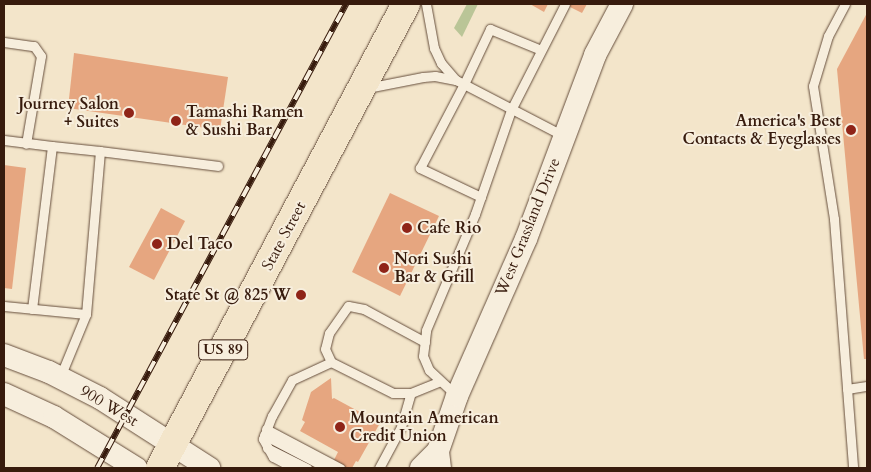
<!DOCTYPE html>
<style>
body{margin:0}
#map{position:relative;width:871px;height:472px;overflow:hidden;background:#f3e5ca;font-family:Cardo,serif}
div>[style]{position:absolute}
.green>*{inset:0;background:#bac597}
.building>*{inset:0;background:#e6a680}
.roads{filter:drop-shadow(0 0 1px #664e3c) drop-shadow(0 0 1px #664e3c)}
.service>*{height:9px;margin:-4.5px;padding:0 4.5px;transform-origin:4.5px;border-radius:4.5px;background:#f7eedd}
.tertiary>*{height:22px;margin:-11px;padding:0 11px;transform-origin:11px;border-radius:11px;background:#f7eedd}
.primary>*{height:28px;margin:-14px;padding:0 14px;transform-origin:14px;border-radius:14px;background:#f3e5ca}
.rail>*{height:5.5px;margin-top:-2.75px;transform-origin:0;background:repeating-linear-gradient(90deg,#f7eedd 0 11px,#371b0d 0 22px);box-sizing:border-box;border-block:1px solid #371b0d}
.dots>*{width:14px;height:14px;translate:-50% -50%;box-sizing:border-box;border:2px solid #f7eedd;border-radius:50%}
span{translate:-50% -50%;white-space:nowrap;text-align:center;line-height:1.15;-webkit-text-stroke:4px #f7eedd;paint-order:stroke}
.shield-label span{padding:1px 4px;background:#f7eedd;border:1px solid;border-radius:4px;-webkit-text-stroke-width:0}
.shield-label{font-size:15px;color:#371b0d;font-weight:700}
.poi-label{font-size:16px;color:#371b0d;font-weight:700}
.right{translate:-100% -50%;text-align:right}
.left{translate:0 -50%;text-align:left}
.street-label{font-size:16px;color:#371b0d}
.frame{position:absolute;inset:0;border:5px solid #371b0d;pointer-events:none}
</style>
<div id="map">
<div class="green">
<div style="clip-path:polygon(467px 4px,478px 4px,462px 37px,454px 28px)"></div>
</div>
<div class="building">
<div style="clip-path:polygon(530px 4px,548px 4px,544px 12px)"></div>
<div style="clip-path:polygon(564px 4px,587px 4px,582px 13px)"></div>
<div style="clip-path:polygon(867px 13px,867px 359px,864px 359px,837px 69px)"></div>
<div style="clip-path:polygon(74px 53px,228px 77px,220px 130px,68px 108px)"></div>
<div style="clip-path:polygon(4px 165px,26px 168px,12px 289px,4px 288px)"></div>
<div style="clip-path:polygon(390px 193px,439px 216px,400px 296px,352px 272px)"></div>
<div style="clip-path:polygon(161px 208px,185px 221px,154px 280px,129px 267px)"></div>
<div style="clip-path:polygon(331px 378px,332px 399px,334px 398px,380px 423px,358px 462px,356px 461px,352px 468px,330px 468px,338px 452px,300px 431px,305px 422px,302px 420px,311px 392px)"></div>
</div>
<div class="roads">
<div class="service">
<div style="left:426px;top:4px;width:45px;rotate:79.7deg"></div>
<div style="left:434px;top:48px;width:17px;rotate:65deg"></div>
<div style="left:441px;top:63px;width:23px;rotate:49deg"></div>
<div style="left:845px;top:4px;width:36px;rotate:118deg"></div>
<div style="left:828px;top:36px;width:52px;rotate:106.7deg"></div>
<div style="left:813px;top:86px;width:135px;rotate:81deg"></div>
<div style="left:834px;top:219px;width:250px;rotate:85.6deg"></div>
<div style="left:4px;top:42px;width:30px;rotate:8deg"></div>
<div style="left:34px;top:46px;width:12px;rotate:55deg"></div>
<div style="left:41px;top:56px;width:89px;rotate:99.7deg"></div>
<div style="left:367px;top:88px;width:57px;rotate:-11.1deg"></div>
<div style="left:423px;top:77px;width:12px;rotate:-5deg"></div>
<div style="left:435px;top:76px;width:21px;rotate:11deg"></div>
<div style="left:456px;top:80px;width:122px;rotate:27.4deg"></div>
<div style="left:4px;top:140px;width:48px;rotate:7.1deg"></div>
<div style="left:100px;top:151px;width:119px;rotate:7.2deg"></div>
<div style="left:481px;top:197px;width:68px;rotate:-154.6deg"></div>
<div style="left:420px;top:168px;width:95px;rotate:-62.4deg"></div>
<div style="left:464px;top:84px;width:61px;rotate:-64.7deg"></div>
<div style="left:490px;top:29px;width:55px;rotate:22.4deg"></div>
<div style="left:4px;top:306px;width:82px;rotate:5.6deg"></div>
<div style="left:86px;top:314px;width:68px;rotate:112.4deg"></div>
<div style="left:32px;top:309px;width:164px;rotate:-83deg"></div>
<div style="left:52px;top:146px;width:48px;rotate:5.9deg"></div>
<div style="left:100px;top:151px;width:164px;rotate:94.9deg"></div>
<div style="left:425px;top:342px;width:69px;rotate:-151.6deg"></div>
<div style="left:364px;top:309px;width:16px;rotate:-169deg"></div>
<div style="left:348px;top:306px;width:33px;rotate:125deg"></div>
<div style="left:329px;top:333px;width:16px;rotate:104deg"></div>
<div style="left:325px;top:349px;width:14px;rotate:65deg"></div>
<div style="left:331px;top:362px;width:69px;rotate:26.6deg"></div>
<div style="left:393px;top:393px;width:18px"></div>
<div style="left:411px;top:393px;width:31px;rotate:-22deg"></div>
<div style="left:847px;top:389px;width:20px;rotate:-9deg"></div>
<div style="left:457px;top:396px;width:38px;rotate:-137deg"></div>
<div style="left:429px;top:370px;width:15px;rotate:-113deg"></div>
<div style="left:423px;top:356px;width:26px;rotate:-83deg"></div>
<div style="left:426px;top:330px;width:126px;rotate:-67.1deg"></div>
<div style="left:475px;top:214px;width:110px;rotate:-70.9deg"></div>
<div style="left:511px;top:110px;width:119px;rotate:-63deg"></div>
<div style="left:266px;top:429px;width:84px;rotate:27.8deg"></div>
<div style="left:264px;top:435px;width:71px;rotate:27.6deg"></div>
<div style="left:267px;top:448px;width:45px;rotate:26.6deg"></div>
<div style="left:294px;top:468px;width:24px;rotate:-152deg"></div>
<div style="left:273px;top:457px;width:21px;rotate:-119deg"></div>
<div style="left:263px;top:439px;width:25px;rotate:-69deg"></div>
<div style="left:272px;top:416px;width:41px;rotate:-60.9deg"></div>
<div style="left:292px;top:380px;width:43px;rotate:-24.8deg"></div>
<div style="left:379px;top:468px;width:47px;rotate:-61.8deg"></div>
<div style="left:401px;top:427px;width:35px;rotate:-74deg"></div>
</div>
<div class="tertiary">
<div style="left:4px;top:355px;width:48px;rotate:20.7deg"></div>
<div style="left:49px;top:372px;width:57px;rotate:27deg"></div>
<div style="left:100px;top:398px;width:130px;rotate:32.7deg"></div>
<div style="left:4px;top:394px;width:55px;rotate:24.7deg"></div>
<div style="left:54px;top:417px;width:97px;rotate:31.9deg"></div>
<div style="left:421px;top:468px;width:24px;rotate:-45deg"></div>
<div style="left:440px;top:468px;width:17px;rotate:-97deg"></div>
<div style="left:438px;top:451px;width:58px;rotate:-70.9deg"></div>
<div style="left:457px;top:396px;width:171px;rotate:-66.3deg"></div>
<div style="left:526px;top:239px;width:197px;rotate:-69.4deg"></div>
<div style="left:595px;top:55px;width:58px;rotate:-62.1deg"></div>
</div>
<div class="primary">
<div style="left:160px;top:468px;width:525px;rotate:-62.07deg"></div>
</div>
</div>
<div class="rail">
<div style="left:97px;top:468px;width:527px;rotate:-61.78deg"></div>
</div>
<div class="dots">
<div style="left:129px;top:113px;background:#8f2418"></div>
<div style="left:176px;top:121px;background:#8f2418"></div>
<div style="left:851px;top:130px;background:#8f2418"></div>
<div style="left:407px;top:228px;background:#8f2418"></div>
<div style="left:157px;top:244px;background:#8f2418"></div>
<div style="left:384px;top:268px;background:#8f2418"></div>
<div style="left:301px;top:295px;background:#8f2418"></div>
<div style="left:340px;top:427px;background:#8f2418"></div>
</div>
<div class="shield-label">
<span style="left:223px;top:350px">US 89</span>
</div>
<div class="poi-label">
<span class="right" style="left:119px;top:113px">Journey Salon<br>+ Suites</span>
<span class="left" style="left:186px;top:121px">Tamashi Ramen<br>&amp; Sushi Bar</span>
<span class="right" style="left:841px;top:130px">America's Best<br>Contacts &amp; Eyeglasses</span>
<span class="left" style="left:417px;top:228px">Cafe Rio</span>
<span class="left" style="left:167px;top:244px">Del Taco</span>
<span class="left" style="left:394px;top:268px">Nori Sushi<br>Bar &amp; Grill</span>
<span class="right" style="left:291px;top:295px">State St @ 825 W</span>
<span class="left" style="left:350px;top:427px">Mountain American<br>Credit Union</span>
</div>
<div class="street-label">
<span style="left:528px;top:227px;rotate:-68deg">West Grassland Drive</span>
<span style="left:284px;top:236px;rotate:-62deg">State Street</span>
<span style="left:109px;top:406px;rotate:31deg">900 West</span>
</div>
<div class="frame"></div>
</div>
